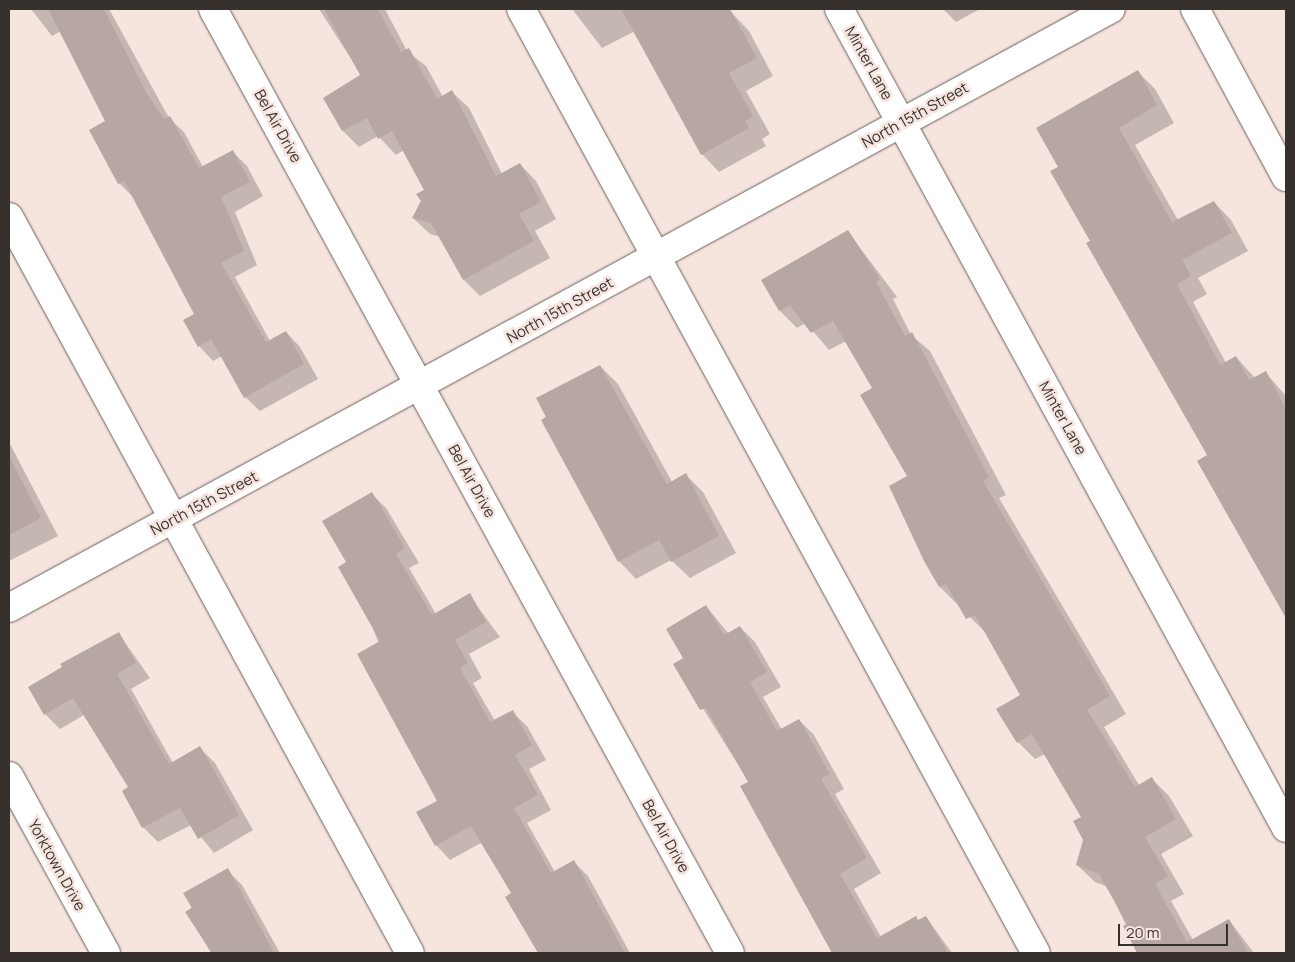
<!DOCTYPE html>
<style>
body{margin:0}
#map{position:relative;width:1295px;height:962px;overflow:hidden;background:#f6e5df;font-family:Manrope,sans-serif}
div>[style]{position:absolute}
.shadow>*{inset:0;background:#0003}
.building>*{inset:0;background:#b7a7a2}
.roads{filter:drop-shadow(0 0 1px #6d5f5a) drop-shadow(0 0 1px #6d5f5a)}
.minor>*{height:28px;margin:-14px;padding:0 14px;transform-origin:14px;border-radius:14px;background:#fff}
span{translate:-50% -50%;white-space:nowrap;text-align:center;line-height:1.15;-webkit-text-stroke:5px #f6e5df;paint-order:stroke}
.street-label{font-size:15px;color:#37312e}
.frame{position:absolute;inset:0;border:10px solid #37312e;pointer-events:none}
.scale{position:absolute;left:1118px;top:924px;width:110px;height:22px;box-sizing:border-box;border:2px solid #37312e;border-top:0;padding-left:6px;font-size:15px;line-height:18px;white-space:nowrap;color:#37312e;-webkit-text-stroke:4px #f6e5df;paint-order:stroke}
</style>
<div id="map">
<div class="shadow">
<div style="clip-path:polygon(31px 9px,109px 9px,169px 118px,184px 132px,203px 167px,233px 152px,247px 166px,263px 196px,235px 212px,257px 265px,235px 277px,270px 341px,286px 332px,300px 347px,318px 379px,260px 411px,245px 397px,222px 356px,213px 361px,199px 346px,196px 315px,134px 198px,119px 183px,90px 130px,107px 121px,61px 31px,52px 36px)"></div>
<div style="clip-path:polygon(319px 9px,385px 9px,407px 51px,426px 66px,443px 97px,452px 92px,469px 108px,502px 174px,520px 164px,536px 181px,556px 219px,535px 231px,550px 258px,480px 296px,464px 280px,440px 237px,430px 234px,413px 218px,426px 190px,404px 150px,396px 155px,378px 136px,359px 147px,343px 131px,362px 76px)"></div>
<div style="clip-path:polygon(572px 9px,715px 9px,721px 19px,732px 13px,749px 31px,773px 76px,746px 91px,770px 134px,762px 139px,766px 146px,719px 172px,702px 154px,635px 31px,602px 48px)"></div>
<div style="clip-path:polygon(943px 9px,980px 9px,956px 22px)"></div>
<div style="clip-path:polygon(1138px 72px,1155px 89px,1174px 123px,1135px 145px,1178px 220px,1214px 202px,1231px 220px,1248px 251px,1198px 278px,1207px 294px,1193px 302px,1226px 363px,1236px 357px,1255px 378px,1266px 373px,1286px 396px,1286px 618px,1198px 462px,1209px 456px,1091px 242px,1060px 167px)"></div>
<div style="clip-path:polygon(848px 232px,897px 297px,893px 299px,911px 335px,930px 351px,1006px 495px,999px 498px,1126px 714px,1104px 727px,1139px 785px,1151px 778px,1169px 796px,1193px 836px,1161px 854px,1184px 894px,1171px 901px,1193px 940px,1229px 920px,1254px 953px,1139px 953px,1108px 887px,1095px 882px,1077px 865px,1085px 840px,1082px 817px,1045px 754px,1035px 759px,1018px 742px,1021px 696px,988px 635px,940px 587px,890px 487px,909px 477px,874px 389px,846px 341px,829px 350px,806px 323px,797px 328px,780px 311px)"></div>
<div style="clip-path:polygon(600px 366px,618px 384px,672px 482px,686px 475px,703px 492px,736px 553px,690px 578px,671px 560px,636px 579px,619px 561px,547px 418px)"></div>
<div style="clip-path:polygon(9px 442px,58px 536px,9px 561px)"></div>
<div style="clip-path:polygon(372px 494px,386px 508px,419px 563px,409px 568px,436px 614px,469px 595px,500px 637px,469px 654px,482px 678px,473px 683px,495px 721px,512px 712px,527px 726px,546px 760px,529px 769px,551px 810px,527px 823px,555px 872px,573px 861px,588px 876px,630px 953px,558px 953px,555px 949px,545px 953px,531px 940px,512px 893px,481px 843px,450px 860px,436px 845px,439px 801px,348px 563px)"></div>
<div style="clip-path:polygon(706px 606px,729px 634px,740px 627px,755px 642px,781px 687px,763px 697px,782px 730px,799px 720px,814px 735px,844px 789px,835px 794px,881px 873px,854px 889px,881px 937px,926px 917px,952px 953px,832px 953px,742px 786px,749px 782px,675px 664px,684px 659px)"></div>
<div style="clip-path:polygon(119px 634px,150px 678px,131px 689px,173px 763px,200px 748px,215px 763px,253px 830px,214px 853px,191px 825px,158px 842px,143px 827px,130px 788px,84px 715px,60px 729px,45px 714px)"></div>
<div style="clip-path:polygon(227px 870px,242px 885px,280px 953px,211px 953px,187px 912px)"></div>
</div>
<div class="building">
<div style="clip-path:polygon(48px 9px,104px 9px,147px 94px,164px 119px,170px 116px,199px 168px,233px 150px,250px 182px,221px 197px,244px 251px,221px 263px,266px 342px,286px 331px,304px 364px,244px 398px,211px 339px,198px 347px,183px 320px,194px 314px,124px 181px,118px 184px,89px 130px,105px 121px)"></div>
<div style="clip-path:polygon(324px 9px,378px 9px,401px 52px,409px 48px,437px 99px,452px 90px,496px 176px,520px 163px,541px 202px,519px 214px,534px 241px,463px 280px,431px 223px,412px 218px,421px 201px,416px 194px,424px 190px,392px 131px,378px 139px,367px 118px,342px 131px,323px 98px,360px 75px)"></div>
<div style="clip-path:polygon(621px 9px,730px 9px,757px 58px,729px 73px,753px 116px,745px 121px,749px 128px,701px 155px)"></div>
<div style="clip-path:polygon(1138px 70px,1157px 105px,1119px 128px,1172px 222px,1214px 201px,1232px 233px,1182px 260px,1191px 276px,1177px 284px,1220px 365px,1236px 356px,1249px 380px,1266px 371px,1286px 409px,1286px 618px,1197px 461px,1207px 455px,1086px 243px,1090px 241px,1050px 171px,1058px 167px,1036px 128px)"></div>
<div style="clip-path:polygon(848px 230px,880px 279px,876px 282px,905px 336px,912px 332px,989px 477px,983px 481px,1110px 696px,1087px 710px,1135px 787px,1152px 777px,1176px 819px,1145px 837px,1168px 876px,1155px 884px,1187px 942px,1229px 919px,1248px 953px,1137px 953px,1123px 926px,1127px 924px,1099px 874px,1076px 865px,1083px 840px,1073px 821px,1081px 817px,1032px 734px,1017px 743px,996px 709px,1020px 695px,975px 615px,966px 619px,946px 584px,939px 587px,924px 561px,889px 486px,907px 476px,860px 395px,872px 388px,833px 321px,811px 333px,790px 305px,779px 311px,761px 280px)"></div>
<div style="clip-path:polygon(600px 365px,667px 484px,686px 473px,719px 536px,671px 562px,659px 540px,618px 562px,541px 420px,546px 417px,536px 398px)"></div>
<div style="clip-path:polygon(9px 456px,41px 518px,9px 535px)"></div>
<div style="clip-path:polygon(372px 492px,405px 548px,396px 554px,432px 615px,470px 593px,486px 622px,455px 640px,468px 663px,460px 668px,490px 722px,513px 710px,532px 745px,515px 755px,538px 795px,514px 808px,551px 873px,574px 860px,625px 953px,538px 953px,505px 897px,511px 893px,471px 826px,435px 846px,416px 812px,437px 801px,357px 654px,380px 641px,338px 567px,346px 562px,322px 521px)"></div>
<div style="clip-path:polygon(706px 605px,724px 635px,740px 626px,767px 672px,750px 682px,777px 731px,799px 719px,830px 774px,821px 779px,867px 858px,840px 874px,877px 938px,916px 916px,918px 920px,926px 916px,948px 953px,832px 953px,740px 786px,748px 782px,706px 708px,700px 710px,673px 664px,683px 658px,666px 629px)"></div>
<div style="clip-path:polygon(119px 632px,136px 663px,117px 674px,169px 764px,200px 746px,239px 815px,198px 839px,180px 808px,142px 828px,122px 791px,128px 787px,73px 698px,44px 715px,28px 687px,62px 667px,60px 664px)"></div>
<div style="clip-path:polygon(228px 868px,274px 953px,212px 953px,185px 912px,192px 908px,183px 893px)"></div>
</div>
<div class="roads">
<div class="minor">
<div style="left:213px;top:9px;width:1076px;rotate:61.29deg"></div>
<div style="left:521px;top:9px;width:1075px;rotate:61.39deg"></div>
<div style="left:839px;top:9px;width:933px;rotate:61.37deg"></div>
<div style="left:1195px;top:9px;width:191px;rotate:61.6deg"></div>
<div style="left:9px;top:217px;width:838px;rotate:61.42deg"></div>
<div style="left:9px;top:608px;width:1254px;rotate:-28.53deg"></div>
<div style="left:9px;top:776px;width:202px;rotate:61.3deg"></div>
</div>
</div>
<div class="street-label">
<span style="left:869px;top:63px;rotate:61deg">Minter Lane</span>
<span style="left:915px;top:115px;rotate:-29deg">North 15th Street</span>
<span style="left:278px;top:126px;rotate:61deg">Bel Air Drive</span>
<span style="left:560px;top:310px;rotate:-29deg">North 15th Street</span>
<span style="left:1063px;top:418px;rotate:61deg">Minter Lane</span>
<span style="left:472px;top:481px;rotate:61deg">Bel Air Drive</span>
<span style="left:204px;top:503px;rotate:-28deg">North 15th Street</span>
<span style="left:666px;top:836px;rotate:61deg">Bel Air Drive</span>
<span style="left:57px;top:865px;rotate:61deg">Yorktown Drive</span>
</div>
<div class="frame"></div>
<div class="scale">20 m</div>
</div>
